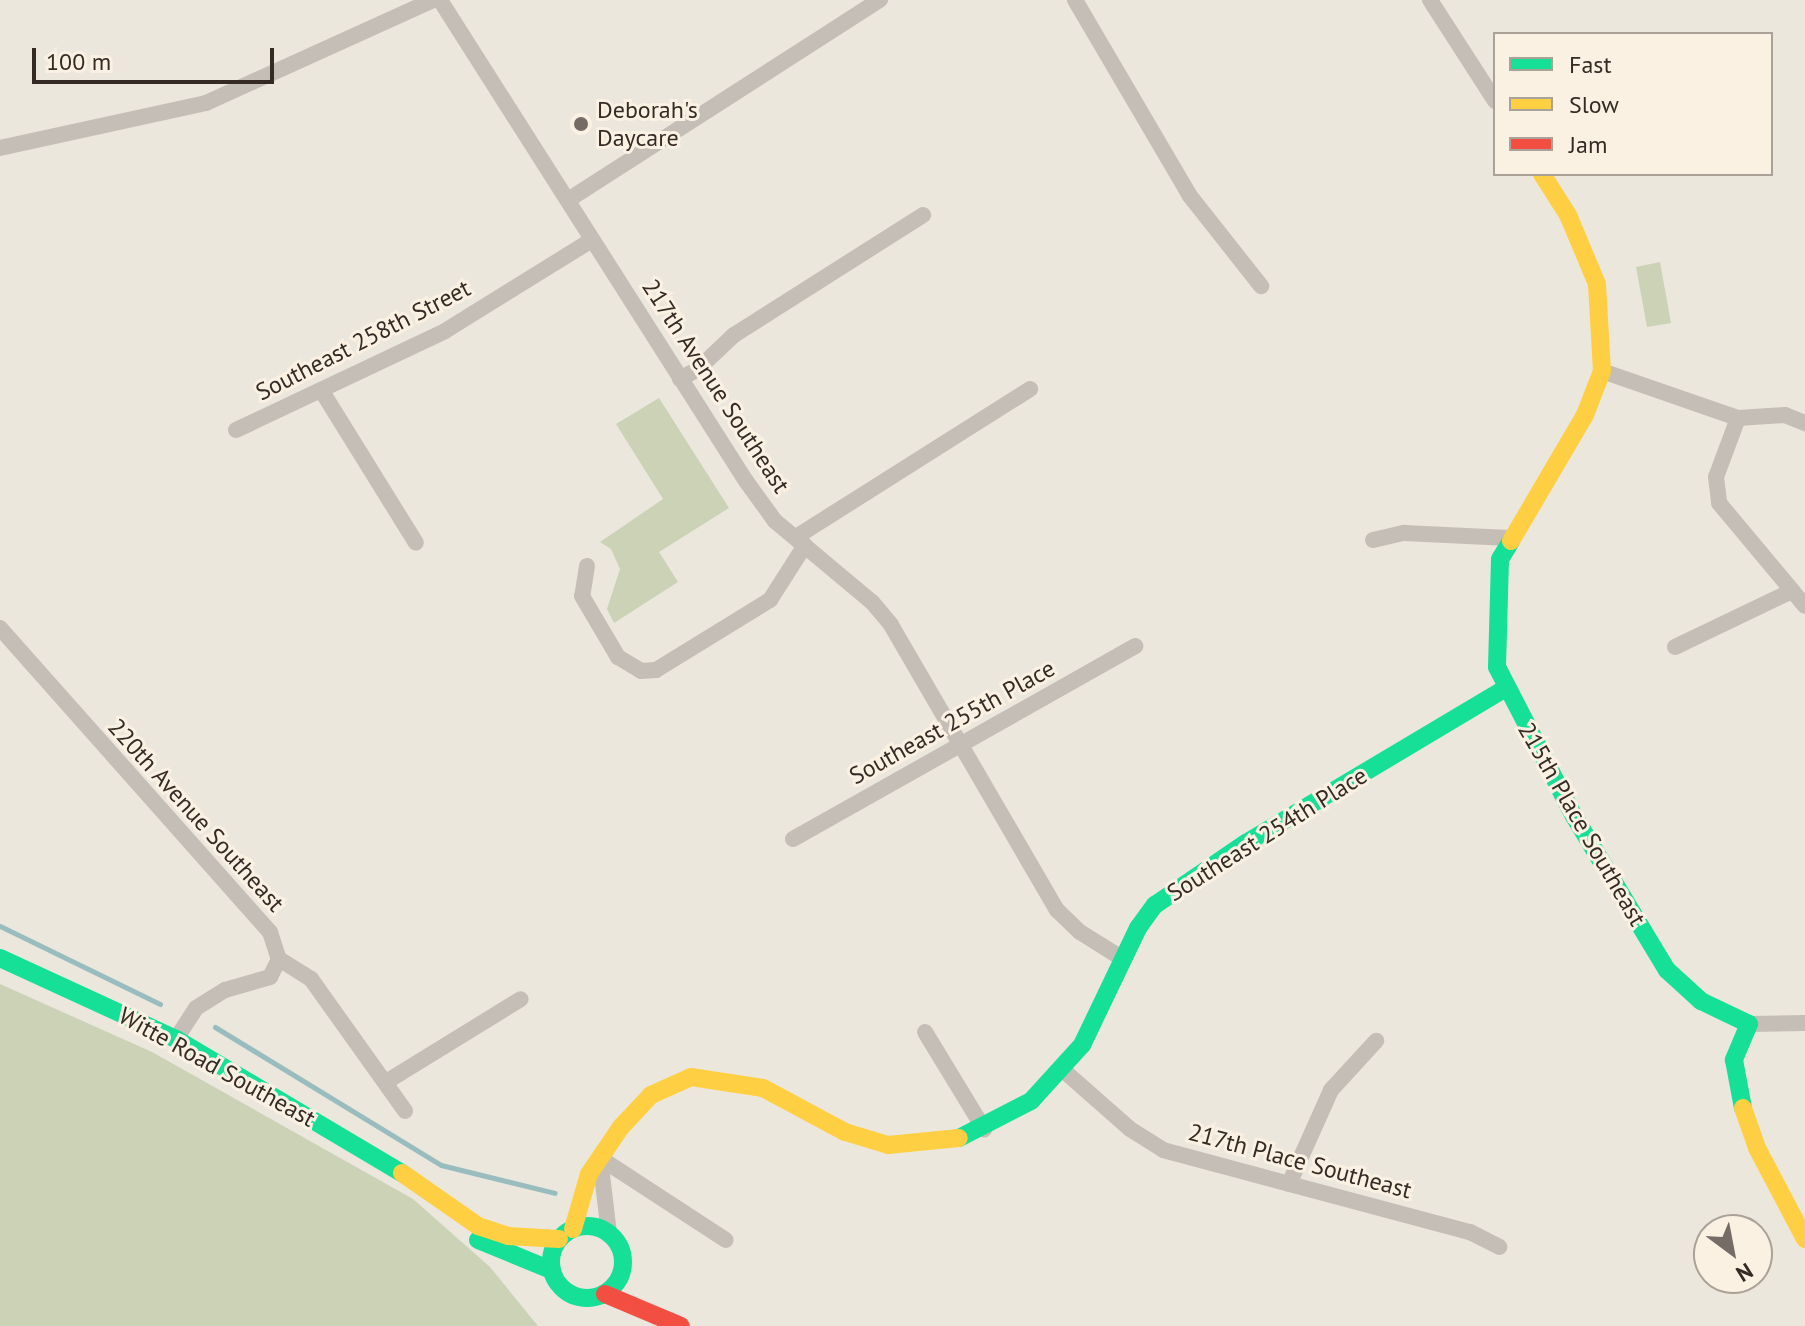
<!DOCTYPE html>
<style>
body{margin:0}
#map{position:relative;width:1805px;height:1326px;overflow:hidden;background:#ece7dd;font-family:"PT Sans",sans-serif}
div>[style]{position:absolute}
.green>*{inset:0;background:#cbd2b6}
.stream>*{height:5px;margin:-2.5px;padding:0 2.5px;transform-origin:2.5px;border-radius:2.5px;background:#99bcbe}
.street>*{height:16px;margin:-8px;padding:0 8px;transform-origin:8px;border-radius:8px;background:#c4beb7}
.fast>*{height:18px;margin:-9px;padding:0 9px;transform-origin:9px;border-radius:9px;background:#16e098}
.fast>.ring{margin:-9px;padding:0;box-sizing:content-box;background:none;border:18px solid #16e098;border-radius:50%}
.slow>*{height:18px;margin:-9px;padding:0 9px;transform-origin:9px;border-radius:9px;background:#ffcf43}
.jam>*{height:18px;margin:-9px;padding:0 9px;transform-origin:9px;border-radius:9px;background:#f24e42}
.dots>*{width:22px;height:22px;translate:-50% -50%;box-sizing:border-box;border:4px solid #faf1e3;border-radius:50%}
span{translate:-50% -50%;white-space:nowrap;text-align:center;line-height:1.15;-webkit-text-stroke:6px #faf1e3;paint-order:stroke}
.poi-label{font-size:24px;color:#352b25}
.left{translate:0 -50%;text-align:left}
.street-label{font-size:24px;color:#352b25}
.legend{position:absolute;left:1493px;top:32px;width:280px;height:144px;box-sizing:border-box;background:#faf1e3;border:2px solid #aba297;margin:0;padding:10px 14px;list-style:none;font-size:24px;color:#352b25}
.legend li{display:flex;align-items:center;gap:16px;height:40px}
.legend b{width:40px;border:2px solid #aba297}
.north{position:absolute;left:1693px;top:1214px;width:80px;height:80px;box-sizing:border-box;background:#faf1e3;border:2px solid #aba297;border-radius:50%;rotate:148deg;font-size:22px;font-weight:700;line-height:32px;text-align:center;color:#352b25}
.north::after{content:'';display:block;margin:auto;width:28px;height:36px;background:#756d65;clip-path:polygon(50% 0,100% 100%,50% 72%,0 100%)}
.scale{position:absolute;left:32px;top:48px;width:242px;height:36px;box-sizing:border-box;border:4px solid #352b25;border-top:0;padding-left:10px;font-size:24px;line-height:28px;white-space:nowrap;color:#352b25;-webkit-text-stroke:6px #faf1e3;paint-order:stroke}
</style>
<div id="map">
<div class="green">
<div style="clip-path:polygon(1660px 262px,1671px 323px,1647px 327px,1636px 267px)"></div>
<div style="clip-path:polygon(659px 398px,729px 508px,659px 552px,678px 582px,614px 623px,607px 609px,620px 569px,611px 549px,600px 542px,663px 499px,616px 424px)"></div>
<div style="clip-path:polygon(0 984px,152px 1052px,413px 1199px,490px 1267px,538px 1326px,0 1326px)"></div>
</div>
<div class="stream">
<div style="left:0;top:926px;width:178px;rotate:26deg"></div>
<div style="left:215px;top:1027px;width:265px;rotate:31.4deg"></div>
<div style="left:441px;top:1165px;width:117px;rotate:13.8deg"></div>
</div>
<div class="street">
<div style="left:440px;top:0;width:570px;rotate:57.54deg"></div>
<div style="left:746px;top:481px;width:49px;rotate:54.1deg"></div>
<div style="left:775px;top:521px;width:126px;rotate:39.9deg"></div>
<div style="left:872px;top:602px;width:30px;rotate:50deg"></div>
<div style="left:891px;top:625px;width:330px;rotate:59.8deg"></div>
<div style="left:1057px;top:910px;width:32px;rotate:44deg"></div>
<div style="left:1080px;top:932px;width:51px;rotate:32.1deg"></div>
<div style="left:1075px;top:0;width:227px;rotate:59.6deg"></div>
<div style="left:1190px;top:196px;width:115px;rotate:51.7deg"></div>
<div style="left:1430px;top:0;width:120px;rotate:57.2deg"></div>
<div style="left:0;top:148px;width:211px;rotate:-12.3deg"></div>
<div style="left:206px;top:103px;width:249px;rotate:-24.4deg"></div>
<div style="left:568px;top:200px;width:371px;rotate:-32.7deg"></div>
<div style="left:1602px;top:371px;width:144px;rotate:19.1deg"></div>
<div style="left:1738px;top:418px;width:47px;rotate:-3.7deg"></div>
<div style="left:1785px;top:415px;width:22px;rotate:22deg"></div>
<div style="left:680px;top:379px;width:21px;rotate:-29deg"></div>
<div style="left:698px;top:369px;width:50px;rotate:-43.4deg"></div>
<div style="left:734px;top:335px;width:224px;rotate:-32.4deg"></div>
<div style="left:323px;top:393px;width:176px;rotate:58.2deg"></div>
<div style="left:1738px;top:418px;width:63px;rotate:110.4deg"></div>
<div style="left:1716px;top:477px;width:26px;rotate:83deg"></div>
<div style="left:1719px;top:503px;width:134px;rotate:50.1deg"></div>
<div style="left:236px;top:430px;width:231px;rotate:-25.3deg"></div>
<div style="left:445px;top:331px;width:173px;rotate:-31.8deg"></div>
<div style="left:796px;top:537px;width:277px;rotate:-32.3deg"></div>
<div style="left:1373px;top:540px;width:32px;rotate:-13deg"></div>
<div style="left:1404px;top:533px;width:105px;rotate:2.7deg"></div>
<div style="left:587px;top:566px;width:30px;rotate:99deg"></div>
<div style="left:582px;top:596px;width:71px;rotate:59.5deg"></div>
<div style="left:618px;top:657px;width:27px;rotate:31deg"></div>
<div style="left:641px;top:671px;width:15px;rotate:-4deg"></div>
<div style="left:656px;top:670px;width:134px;rotate:-31.6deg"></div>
<div style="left:770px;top:600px;width:65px;rotate:-57.5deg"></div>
<div style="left:0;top:628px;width:407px;rotate:48.4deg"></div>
<div style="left:270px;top:932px;width:28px;rotate:72deg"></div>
<div style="left:279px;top:959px;width:38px;rotate:32deg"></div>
<div style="left:311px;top:979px;width:162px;rotate:54.5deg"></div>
<div style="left:1675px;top:647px;width:130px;rotate:-25.6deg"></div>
<div style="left:793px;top:839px;width:393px;rotate:-29.4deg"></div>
<div style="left:1749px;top:1024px;width:56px;rotate:-1deg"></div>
<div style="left:925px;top:1032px;width:114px;rotate:58.7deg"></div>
<div style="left:176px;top:1039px;width:37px;rotate:-57deg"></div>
<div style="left:196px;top:1008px;width:34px;rotate:-32deg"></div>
<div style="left:225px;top:990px;width:47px;rotate:-16.1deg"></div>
<div style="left:270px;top:977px;width:20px;rotate:-63deg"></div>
<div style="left:1063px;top:1070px;width:89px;rotate:41.4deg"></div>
<div style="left:1130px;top:1129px;width:39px;rotate:32deg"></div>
<div style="left:1163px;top:1150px;width:318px;rotate:15deg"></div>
<div style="left:1470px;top:1232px;width:33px;rotate:27deg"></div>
<div style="left:386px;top:1082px;width:158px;rotate:-31.6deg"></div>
<div style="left:600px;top:1158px;width:150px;rotate:33.1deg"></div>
<div style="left:600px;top:1158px;width:77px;rotate:83.2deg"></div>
<div style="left:1289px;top:1184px;width:103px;rotate:-65.9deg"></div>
<div style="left:1331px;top:1090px;width:67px;rotate:-47.4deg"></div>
</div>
<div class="fast">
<div style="left:1511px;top:541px;width:21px;rotate:121deg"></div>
<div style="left:1500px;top:559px;width:108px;rotate:91.6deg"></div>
<div style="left:1497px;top:667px;width:168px;rotate:62.7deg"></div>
<div style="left:1574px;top:816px;width:180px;rotate:58.9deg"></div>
<div style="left:1667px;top:970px;width:46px;rotate:42.4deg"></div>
<div style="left:1701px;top:1001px;width:53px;rotate:25.6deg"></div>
<div style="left:1749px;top:1024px;width:39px;rotate:113deg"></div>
<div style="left:1734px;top:1060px;width:49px;rotate:79.4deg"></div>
<div style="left:0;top:958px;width:194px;rotate:24.7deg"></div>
<div style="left:176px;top:1039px;width:263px;rotate:30.7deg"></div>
<div style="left:959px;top:1138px;width:81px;rotate:-27.2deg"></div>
<div style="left:1031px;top:1101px;width:76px;rotate:-47.7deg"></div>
<div style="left:1082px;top:1045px;width:130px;rotate:-64.4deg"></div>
<div style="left:1138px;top:928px;width:29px;rotate:-54deg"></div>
<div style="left:1155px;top:905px;width:110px;rotate:-34.3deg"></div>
<div style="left:1246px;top:843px;width:300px;rotate:-30.8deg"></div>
<div class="ring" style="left:551px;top:1226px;width:54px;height:54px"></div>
<div style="left:478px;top:1240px;width:79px;rotate:22.3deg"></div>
</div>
<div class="slow">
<div style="left:1511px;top:541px;width:146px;rotate:-59.6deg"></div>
<div style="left:1585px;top:415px;width:47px;rotate:-68.9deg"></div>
<div style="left:1602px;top:371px;width:87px;rotate:-93.3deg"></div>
<div style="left:1597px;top:284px;width:75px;rotate:-112.8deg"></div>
<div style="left:1568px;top:215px;width:49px;rotate:-122.4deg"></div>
<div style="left:1743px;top:1108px;width:42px;rotate:70.7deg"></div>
<div style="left:1757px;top:1148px;width:103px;rotate:62.2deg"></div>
<div style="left:402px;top:1173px;width:93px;rotate:34.9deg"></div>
<div style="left:478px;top:1226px;width:32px;rotate:18deg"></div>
<div style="left:508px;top:1236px;width:51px;rotate:3.4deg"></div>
<div style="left:573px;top:1229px;width:57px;rotate:-73.8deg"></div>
<div style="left:589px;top:1174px;width:57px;rotate:-55.8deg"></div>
<div style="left:621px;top:1127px;width:44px;rotate:-46.8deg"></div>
<div style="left:651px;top:1095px;width:44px;rotate:-24.2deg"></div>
<div style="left:691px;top:1077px;width:73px;rotate:8.7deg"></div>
<div style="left:763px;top:1088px;width:93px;rotate:28.2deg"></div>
<div style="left:845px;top:1132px;width:45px;rotate:16.8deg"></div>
<div style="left:888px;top:1145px;width:71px;rotate:-5.6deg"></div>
</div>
<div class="jam">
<div style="left:605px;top:1294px;width:82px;rotate:22.8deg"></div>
</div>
<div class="dots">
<div style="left:581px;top:124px;background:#756d65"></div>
</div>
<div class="poi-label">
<span class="left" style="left:597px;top:124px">Deborah's<br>Daycare</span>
</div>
<div class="street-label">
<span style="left:363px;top:340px;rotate:-27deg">Southeast 258th Street</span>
<span style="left:716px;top:386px;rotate:57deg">217th Avenue Southeast</span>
<span style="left:952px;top:722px;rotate:-29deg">Southeast 255th Place</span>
<span style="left:196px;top:815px;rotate:48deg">220th Avenue Southeast</span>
<span style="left:1582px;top:824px;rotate:60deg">215th Place Southeast</span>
<span style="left:1267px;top:834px;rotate:-32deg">Southeast 254th Place</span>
<span style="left:217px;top:1067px;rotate:29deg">Witte Road Southeast</span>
<span style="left:1300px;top:1161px;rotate:15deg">217th Place Southeast</span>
</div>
<ul class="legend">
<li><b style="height:10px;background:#16e098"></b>Fast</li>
<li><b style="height:10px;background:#ffcf43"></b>Slow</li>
<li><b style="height:10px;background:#f24e42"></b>Jam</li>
</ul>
<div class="north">N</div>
<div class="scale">100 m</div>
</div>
